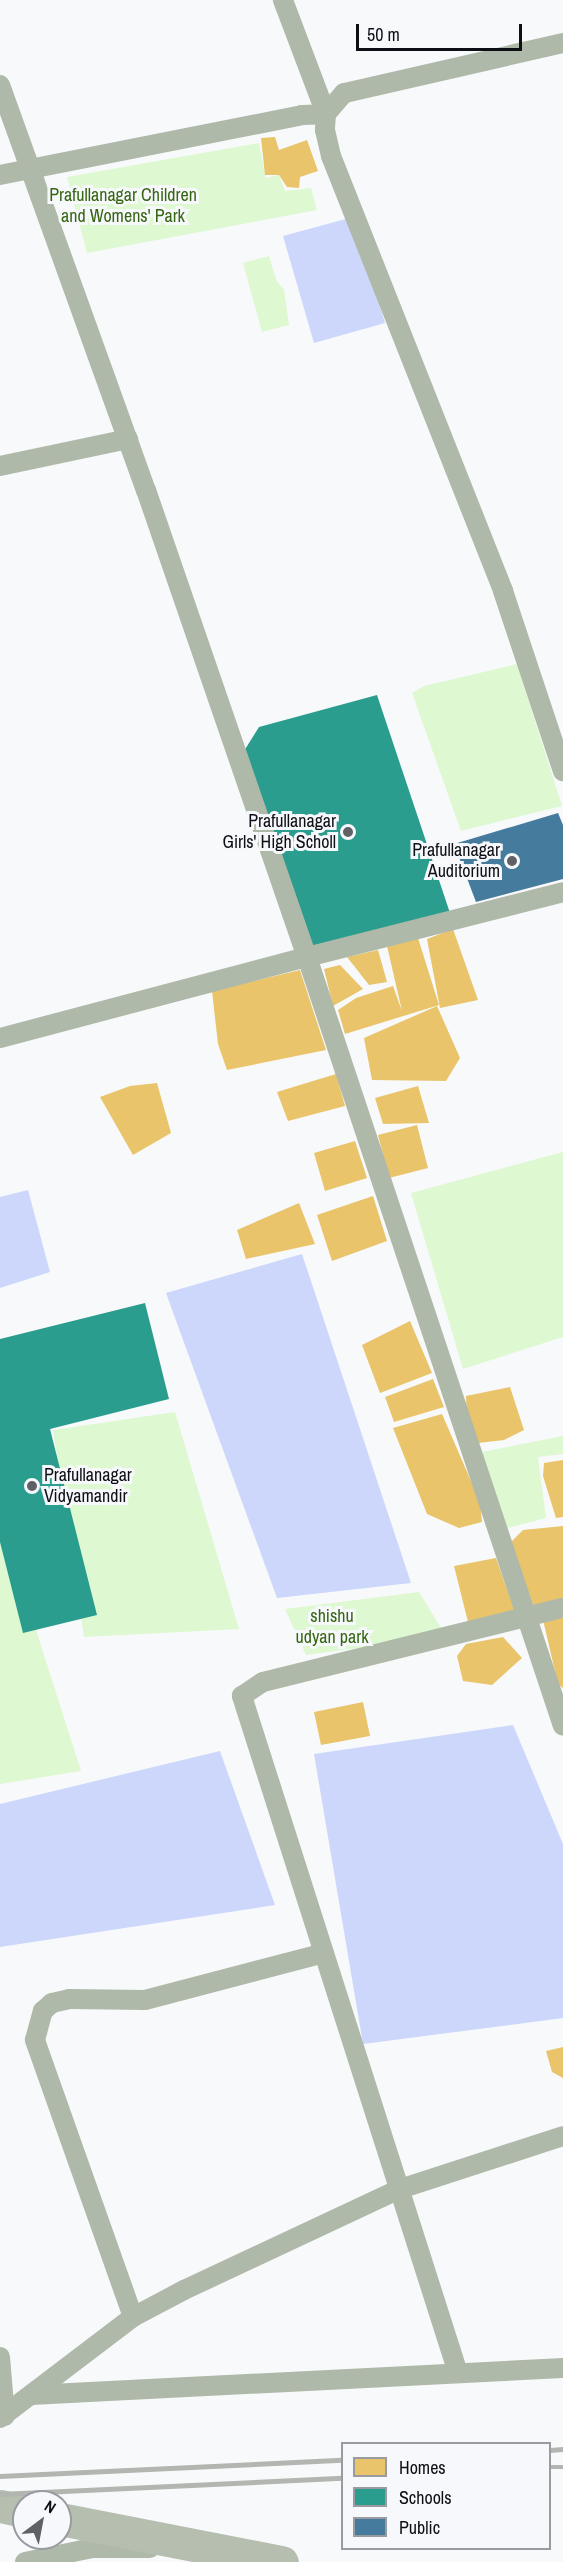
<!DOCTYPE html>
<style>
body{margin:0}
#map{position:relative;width:563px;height:2562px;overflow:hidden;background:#f8f9fb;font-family:"Archivo Narrow",sans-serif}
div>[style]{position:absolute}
.green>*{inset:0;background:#def8d1}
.water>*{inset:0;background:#ccd7fb}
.homes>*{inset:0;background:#e9c46a}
.schools>*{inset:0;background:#2a9d8f}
.public>*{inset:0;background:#457b9d}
.street>*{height:20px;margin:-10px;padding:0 10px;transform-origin:10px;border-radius:10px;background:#afb9a9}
.highway>*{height:33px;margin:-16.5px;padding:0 16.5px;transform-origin:16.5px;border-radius:16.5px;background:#b6beb0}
.rail>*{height:4.5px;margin:-2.25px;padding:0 2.25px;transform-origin:2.25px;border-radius:2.25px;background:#b1b6b0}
.dots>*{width:16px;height:16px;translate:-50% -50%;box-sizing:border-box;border:3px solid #f7f8fc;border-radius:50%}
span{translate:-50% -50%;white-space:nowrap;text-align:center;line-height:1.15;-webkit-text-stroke:6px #f7f8fc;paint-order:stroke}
.park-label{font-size:18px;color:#376612}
.poi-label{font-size:18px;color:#0d0f15}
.right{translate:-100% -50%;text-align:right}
.left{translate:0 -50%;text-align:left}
.legend{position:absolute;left:341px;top:2442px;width:210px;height:108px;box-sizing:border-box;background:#f7f8fc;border:2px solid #999ba0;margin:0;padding:8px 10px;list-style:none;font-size:18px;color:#0d0f15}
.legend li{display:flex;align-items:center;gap:12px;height:30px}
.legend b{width:30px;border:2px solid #999ba0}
.north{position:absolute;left:12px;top:2490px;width:60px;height:60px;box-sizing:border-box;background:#f7f8fc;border:2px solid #999ba0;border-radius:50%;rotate:32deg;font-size:16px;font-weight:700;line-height:24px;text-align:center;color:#0d0f15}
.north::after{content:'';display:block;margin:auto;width:21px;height:27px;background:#5f6166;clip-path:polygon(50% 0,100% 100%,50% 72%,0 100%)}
.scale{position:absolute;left:356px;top:24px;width:166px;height:27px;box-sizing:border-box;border:3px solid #0d0f15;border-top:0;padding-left:8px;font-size:18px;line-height:21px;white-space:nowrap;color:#0d0f15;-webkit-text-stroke:4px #f7f8fc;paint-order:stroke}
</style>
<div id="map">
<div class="green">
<div style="clip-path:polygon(259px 143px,266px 178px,279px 175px,285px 191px,311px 188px,317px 210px,87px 253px,67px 177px)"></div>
<div style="clip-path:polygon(269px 256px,277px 282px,284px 289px,289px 325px,262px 332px,243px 263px)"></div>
<div style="clip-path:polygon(517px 664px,562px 806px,461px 831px,412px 693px,424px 686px)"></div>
<div style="clip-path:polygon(563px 1152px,563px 1337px,463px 1369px,411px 1193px)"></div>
<div style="clip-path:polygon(175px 1412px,239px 1629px,84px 1637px,53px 1430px)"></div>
<div style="clip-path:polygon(563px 1436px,563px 1454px,538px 1457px,546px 1518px,504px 1529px,482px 1452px)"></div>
<div style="clip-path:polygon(0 1517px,81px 1771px,0 1784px)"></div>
<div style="clip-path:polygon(419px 1592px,446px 1636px,306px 1655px,285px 1609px)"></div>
</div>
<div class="water">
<div style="clip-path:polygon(353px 217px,385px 323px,314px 343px,283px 236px)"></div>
<div style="clip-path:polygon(28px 1190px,50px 1272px,0 1288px,0 1197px)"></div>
<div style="clip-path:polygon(302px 1254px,411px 1583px,277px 1598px,166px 1293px)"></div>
<div style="clip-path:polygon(513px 1725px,563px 1844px,563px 2018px,363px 2044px,314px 1754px)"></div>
<div style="clip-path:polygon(220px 1751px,275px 1905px,0 1947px,0 1804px)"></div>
</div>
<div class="homes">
<div style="clip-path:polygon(275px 137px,279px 150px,307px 140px,318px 171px,300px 177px,299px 188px,287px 187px,279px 175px,265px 175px,261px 138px)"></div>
<div style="clip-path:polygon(453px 929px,478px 1000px,440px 1008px,427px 939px)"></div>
<div style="clip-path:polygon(418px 938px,439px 1005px,345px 1034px,338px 1010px,356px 998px,393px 986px,402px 1011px,387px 946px)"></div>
<div style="clip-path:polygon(378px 950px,387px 982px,369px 985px,347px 957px)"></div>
<div style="clip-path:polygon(340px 965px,363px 989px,333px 1006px,324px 969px)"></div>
<div style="clip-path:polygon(300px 970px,326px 1050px,227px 1070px,218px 1044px,212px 991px)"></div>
<div style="clip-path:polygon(437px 1006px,460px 1058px,446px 1081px,372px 1080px,364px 1038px)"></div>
<div style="clip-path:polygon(336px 1074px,345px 1106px,288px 1121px,277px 1092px)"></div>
<div style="clip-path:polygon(157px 1083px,171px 1133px,133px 1155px,100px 1097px,130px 1086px)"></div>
<div style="clip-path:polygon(418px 1086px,429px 1123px,383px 1124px,375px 1098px)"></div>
<div style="clip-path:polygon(417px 1125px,428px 1168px,389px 1178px,378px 1135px)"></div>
<div style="clip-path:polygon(355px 1141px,367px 1178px,325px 1191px,314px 1153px)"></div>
<div style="clip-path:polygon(373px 1196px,387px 1241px,332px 1261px,317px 1215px)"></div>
<div style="clip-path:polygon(299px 1203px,315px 1244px,246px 1259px,237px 1230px)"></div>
<div style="clip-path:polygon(410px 1321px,432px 1373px,380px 1393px,362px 1345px)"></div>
<div style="clip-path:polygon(433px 1379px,444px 1407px,394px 1422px,385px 1397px)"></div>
<div style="clip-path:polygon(510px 1387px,524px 1430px,504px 1440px,478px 1443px,467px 1419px,466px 1396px)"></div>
<div style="clip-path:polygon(442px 1414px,480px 1502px,482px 1522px,459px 1528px,427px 1514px,393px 1428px)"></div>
<div style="clip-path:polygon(563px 1460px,563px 1517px,556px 1518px,543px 1476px,544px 1463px)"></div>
<div style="clip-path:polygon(563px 1526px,563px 1599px,534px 1607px,510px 1543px,523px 1530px)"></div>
<div style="clip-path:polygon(496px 1558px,515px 1612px,468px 1622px,454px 1566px)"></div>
<div style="clip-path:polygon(563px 1615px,563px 1688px,558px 1684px,543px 1620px)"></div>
<div style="clip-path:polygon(503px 1637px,522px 1658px,492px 1685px,463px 1681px,457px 1656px,466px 1644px)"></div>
<div style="clip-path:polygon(363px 1702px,370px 1736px,321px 1745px,314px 1712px)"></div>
<div style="clip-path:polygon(563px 2047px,563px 2078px,552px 2072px,546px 2051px)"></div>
</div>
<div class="schools">
<div style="clip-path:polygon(377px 695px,450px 913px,312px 946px,244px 751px,259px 727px)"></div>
<div style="clip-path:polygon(145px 1303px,169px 1399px,50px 1429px,97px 1615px,23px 1633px,0 1542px,0 1339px)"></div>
</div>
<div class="public">
<div style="clip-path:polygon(558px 813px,563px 825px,563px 879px,476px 902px,454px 844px)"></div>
</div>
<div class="street">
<div style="left:563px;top:43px;width:225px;rotate:167.1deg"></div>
<div style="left:344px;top:93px;width:28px;rotate:131deg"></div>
<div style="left:326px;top:114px;width:16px;rotate:94deg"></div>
<div style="left:325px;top:130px;width:27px;rotate:77deg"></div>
<div style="left:331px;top:156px;width:468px;rotate:68.4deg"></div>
<div style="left:503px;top:591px;width:190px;rotate:71.6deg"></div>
<div style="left:0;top:85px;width:431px;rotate:70.2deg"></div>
<div style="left:146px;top:490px;width:494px;rotate:71deg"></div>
<div style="left:307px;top:957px;width:264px;rotate:-14.2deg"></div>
<div style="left:0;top:175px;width:308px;rotate:-11.2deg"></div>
<div style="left:302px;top:115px;width:24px;rotate:-2deg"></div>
<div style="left:326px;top:114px;width:122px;rotate:-110.7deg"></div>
<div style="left:0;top:466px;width:131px;rotate:-11.9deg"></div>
<div style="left:0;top:1038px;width:318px;rotate:-14.8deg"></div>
<div style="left:307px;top:957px;width:810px;rotate:71.59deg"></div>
<div style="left:133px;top:2317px;width:294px;rotate:-109.5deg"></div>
<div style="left:35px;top:2040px;width:30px;rotate:-75deg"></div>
<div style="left:43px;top:2011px;width:12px;rotate:-42deg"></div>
<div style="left:52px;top:2003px;width:17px;rotate:-13deg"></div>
<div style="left:69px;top:1999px;width:76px;rotate:0.8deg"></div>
<div style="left:145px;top:2000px;width:185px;rotate:-14.7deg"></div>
<div style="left:0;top:2357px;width:59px;rotate:85.2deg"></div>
<div style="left:458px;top:2373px;width:711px;rotate:-107.7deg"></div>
<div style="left:242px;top:1696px;width:25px;rotate:-34deg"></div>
<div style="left:263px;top:1682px;width:309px;rotate:-13.9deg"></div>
<div style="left:31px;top:2395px;width:533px;rotate:-2.91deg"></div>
<div style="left:0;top:2418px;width:167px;rotate:-37.2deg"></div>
<div style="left:133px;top:2317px;width:58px;rotate:-27.9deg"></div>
<div style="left:184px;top:2290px;width:238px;rotate:-25.1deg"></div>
<div style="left:400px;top:2189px;width:171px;rotate:-18deg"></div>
<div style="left:25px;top:2562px;width:68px;rotate:-11.8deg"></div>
<div style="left:92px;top:2548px;width:58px"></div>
</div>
<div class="highway">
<div style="left:0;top:2506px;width:25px;rotate:12deg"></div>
<div style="left:60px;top:2519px;width:226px;rotate:11deg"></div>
</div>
<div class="rail">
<div style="left:550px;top:2450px;width:13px;rotate:-4deg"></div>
<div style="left:550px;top:2467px;width:13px"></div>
<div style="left:0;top:2476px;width:342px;rotate:-2.7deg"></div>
<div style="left:0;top:2494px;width:342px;rotate:-2.7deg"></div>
</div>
<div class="dots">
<div style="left:348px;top:832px;background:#5f6166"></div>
<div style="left:512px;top:861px;background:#5f6166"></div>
<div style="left:32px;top:1486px;background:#5f6166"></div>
</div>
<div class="park-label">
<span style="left:123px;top:206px">Prafullanagar Children<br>and Womens' Park</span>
<span style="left:332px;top:1627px">shishu<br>udyan park</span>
</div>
<div class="poi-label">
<span class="right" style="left:336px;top:832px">Prafullanagar<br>Girls' High Scholl</span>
<span class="right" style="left:500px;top:861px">Prafullanagar<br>Auditorium</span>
<span class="left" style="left:44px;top:1486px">Prafullanagar<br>Vidyamandir</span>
</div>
<ul class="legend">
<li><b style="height:16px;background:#e9c46a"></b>Homes</li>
<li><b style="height:16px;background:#2a9d8f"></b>Schools</li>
<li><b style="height:16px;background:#457b9d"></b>Public</li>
</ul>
<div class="north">N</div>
<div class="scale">50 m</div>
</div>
